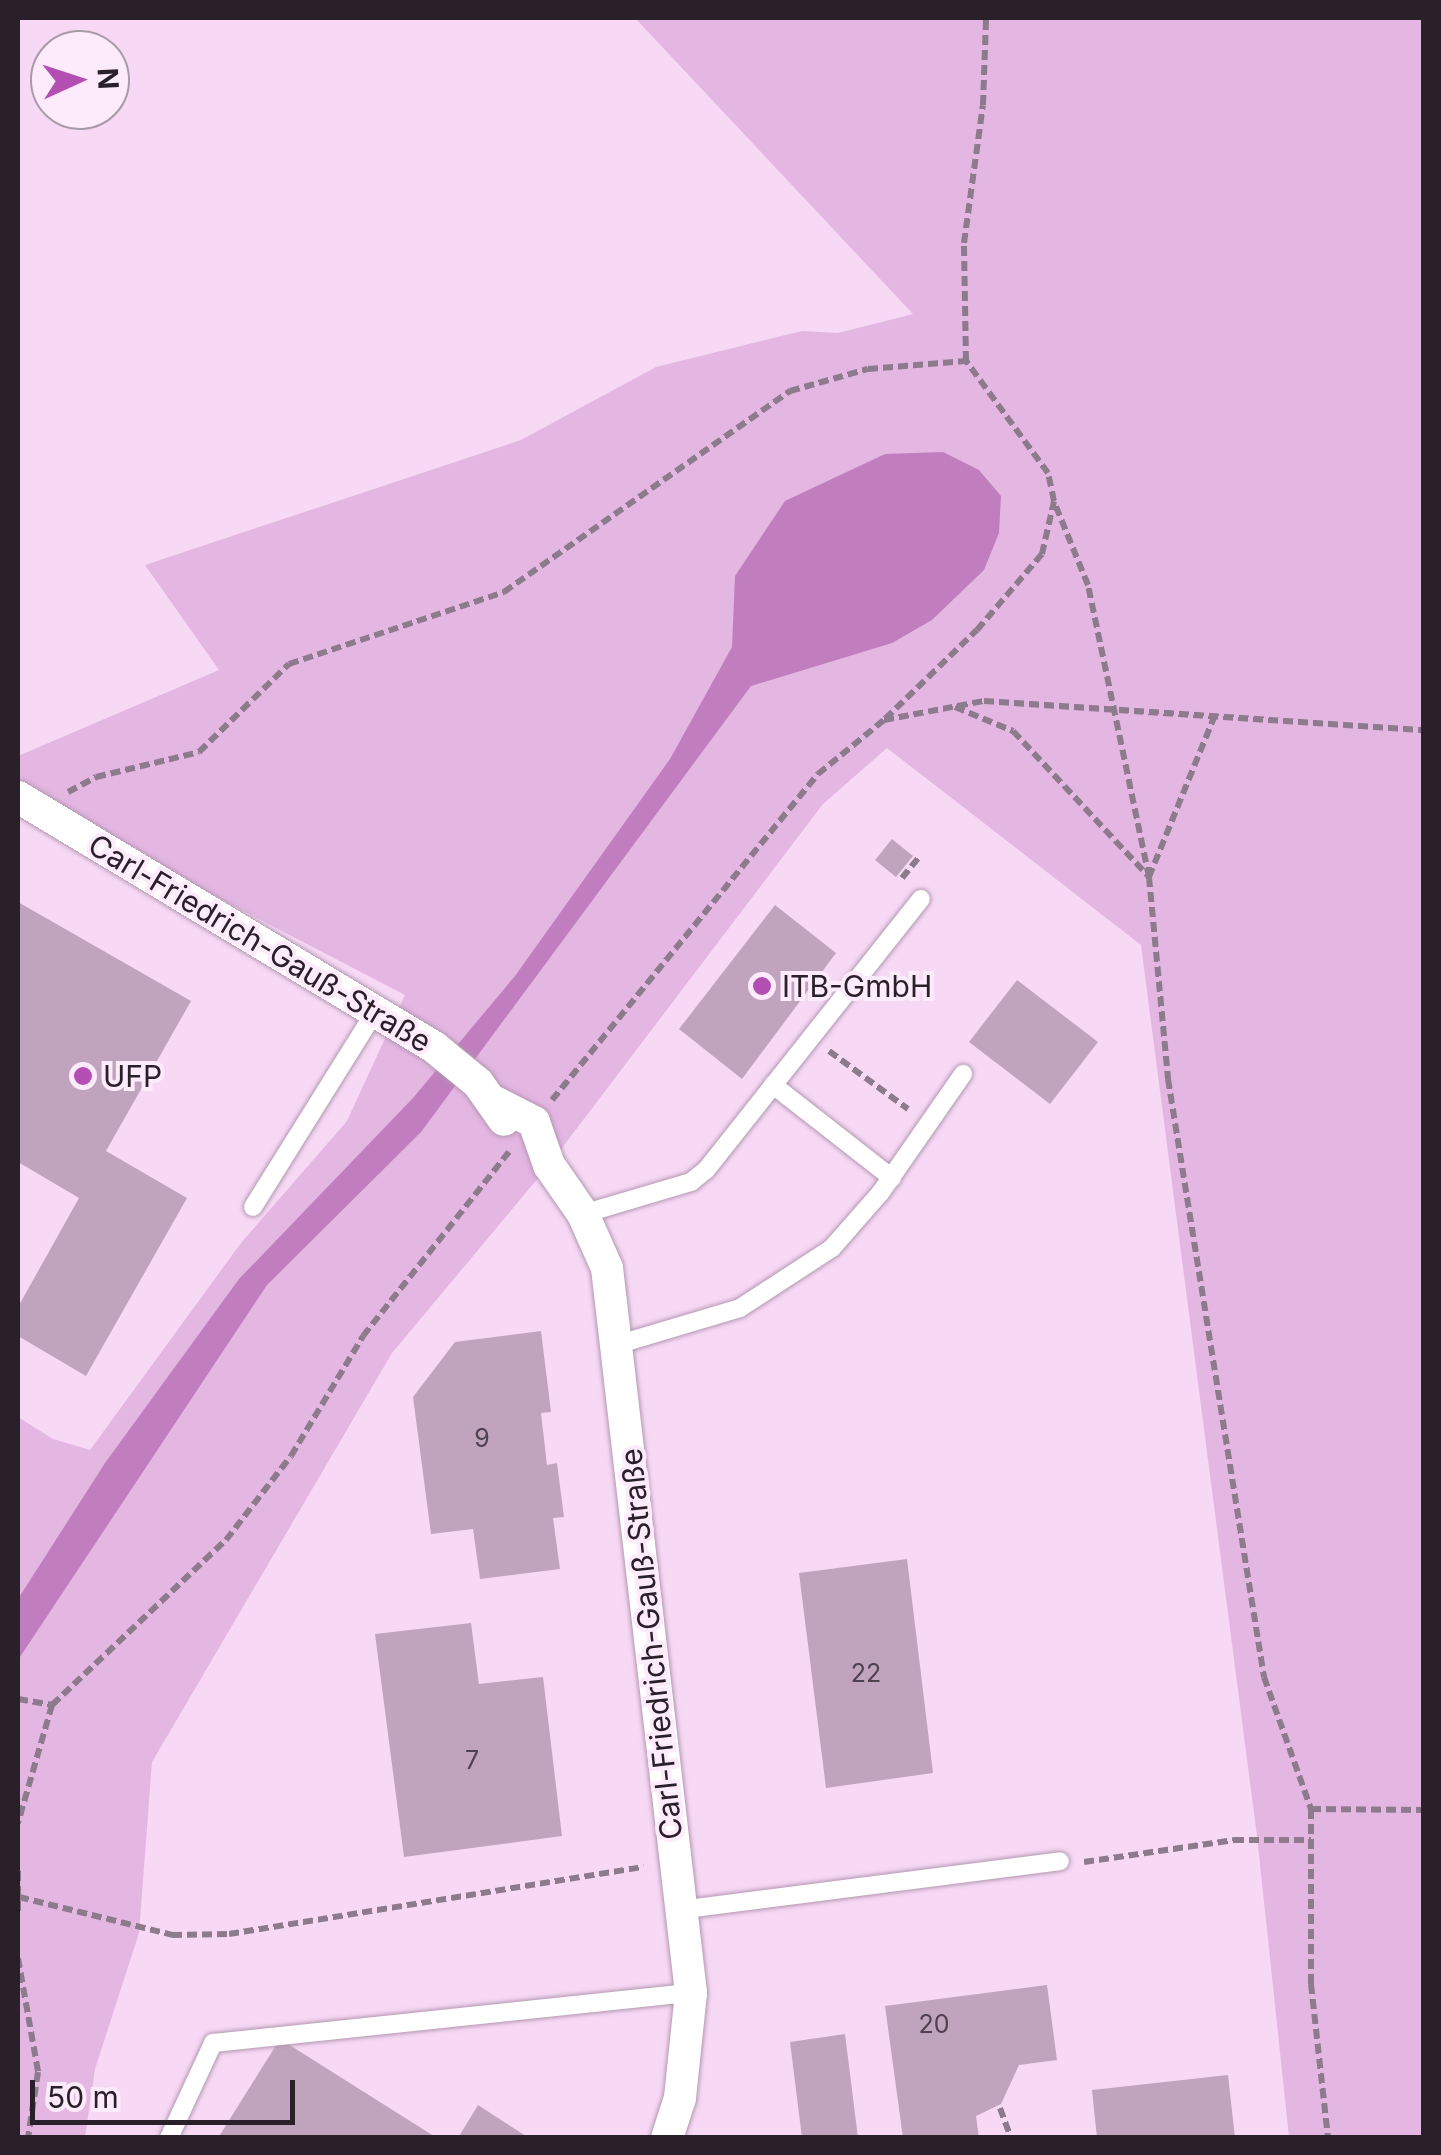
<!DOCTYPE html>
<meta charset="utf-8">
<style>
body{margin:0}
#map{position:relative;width:1441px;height:2155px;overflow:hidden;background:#f7d9f5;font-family:Inter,sans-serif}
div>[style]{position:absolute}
.green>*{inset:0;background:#e4b6e2}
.water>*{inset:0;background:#c07ebe}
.building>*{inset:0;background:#c0a4be}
.path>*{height:6px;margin-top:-3px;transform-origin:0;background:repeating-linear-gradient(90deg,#8e7a8d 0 10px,transparent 0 15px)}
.roads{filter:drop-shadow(0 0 2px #b397b1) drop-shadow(0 0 2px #b397b1)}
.lane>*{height:18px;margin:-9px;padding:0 9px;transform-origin:9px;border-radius:9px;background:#fff}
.street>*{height:32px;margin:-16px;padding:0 16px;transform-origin:16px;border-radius:16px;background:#fff}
.dots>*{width:28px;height:28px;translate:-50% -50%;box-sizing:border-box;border:5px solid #fdebfc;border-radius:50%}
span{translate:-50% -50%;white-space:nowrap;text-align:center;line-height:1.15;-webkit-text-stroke:8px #fdebfc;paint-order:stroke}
.number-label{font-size:25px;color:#50414f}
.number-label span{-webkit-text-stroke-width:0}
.street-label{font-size:30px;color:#2a202a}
.poi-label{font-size:30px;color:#2a202a}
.left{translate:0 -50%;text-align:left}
.frame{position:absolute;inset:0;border:20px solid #2a202a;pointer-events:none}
.north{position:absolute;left:30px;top:30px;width:100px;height:100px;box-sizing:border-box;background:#fdebfc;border:2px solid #a99aa8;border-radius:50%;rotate:87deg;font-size:28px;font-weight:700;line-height:40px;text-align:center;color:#2a202a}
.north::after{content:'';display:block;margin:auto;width:35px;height:45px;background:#b34eb3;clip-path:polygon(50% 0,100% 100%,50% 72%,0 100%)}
.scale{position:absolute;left:30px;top:2080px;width:265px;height:45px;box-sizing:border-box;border:5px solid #2a202a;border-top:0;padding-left:12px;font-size:30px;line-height:35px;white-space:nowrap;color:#2a202a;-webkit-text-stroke:8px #fdebfc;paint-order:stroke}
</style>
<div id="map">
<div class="green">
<div style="clip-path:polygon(635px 18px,1423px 18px,1423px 2137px,1289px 2137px,1257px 1836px,1141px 945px,887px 748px,823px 804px,549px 1165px,392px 1353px,152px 1762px,139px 1933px,95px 2069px,85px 2137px,18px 2137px,18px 1417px,53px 1439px,90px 1450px,241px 1243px,347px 1121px,405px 995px,18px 794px,18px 756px,219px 670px,145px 565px,521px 440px,656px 367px,802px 331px,838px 333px,913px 314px)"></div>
</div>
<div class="water">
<div style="clip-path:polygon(943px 452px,979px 470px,1001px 496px,999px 533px,984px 570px,932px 620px,892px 643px,751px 686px,421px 1132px,267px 1285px,18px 1660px,18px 1599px,105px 1463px,239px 1279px,413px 1098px,515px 976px,670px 759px,732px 647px,735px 576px,785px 501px,885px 454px)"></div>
</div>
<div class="building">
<div style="clip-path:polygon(892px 839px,913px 856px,896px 877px,875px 860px)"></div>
<div style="clip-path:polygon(18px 902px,191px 1001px,106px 1151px,187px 1198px,86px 1376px,18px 1336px,18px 1307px,79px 1198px,18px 1162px)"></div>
<div style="clip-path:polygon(775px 905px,836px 953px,742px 1079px,679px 1029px)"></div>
<div style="clip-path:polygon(1017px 980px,1098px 1042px,1050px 1104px,969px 1042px)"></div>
<div style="clip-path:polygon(541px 1331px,551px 1412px,541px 1413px,547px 1465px,557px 1463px,564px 1517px,553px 1518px,560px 1569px,480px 1579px,473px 1529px,431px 1534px,413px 1397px,455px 1342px)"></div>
<div style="clip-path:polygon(907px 1559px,933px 1773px,826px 1788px,799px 1573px)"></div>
<div style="clip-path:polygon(471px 1623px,479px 1684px,543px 1677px,562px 1836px,404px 1857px,375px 1634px)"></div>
<div style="clip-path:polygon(1047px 1985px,1057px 2060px,1019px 2065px,1001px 2104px,976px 2116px,979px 2138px,903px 2138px,885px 2006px)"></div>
<div style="clip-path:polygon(845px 2034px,858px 2138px,802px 2138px,790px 2042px)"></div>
<div style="clip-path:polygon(280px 2039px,437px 2138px,218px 2138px)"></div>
<div style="clip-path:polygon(1228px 2075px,1235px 2138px,1097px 2138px,1092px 2090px)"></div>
<div style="clip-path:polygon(478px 2105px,529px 2138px,458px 2138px)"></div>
</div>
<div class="path">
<div style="left:955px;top:707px;width:63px;rotate:22.5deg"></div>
<div style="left:1013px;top:731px;width:200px;rotate:47deg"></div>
<div style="left:1149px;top:877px;width:298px;rotate:-101.8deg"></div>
<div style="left:1088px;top:585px;width:87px;rotate:-112.2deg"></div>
<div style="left:1215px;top:715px;width:175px;rotate:112.2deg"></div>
<div style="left:1149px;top:877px;width:203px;rotate:84.6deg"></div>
<div style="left:1168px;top:1079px;width:606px;rotate:80.88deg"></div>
<div style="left:1264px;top:1677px;width:140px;rotate:70.4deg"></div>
<div style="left:1311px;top:1809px;width:113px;rotate:0.5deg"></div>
<div style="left:885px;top:719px;width:128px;rotate:-44.1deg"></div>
<div style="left:977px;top:630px;width:100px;rotate:-49.5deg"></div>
<div style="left:1042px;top:554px;width:54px;rotate:-77.2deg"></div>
<div style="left:1054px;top:501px;width:29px;rotate:-102deg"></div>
<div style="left:1048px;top:473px;width:139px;rotate:-126.2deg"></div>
<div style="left:966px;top:361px;width:118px;rotate:-91deg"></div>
<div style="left:964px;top:243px;width:139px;rotate:-82.2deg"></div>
<div style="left:983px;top:105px;width:87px;rotate:-88deg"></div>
<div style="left:68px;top:792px;width:32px;rotate:-28deg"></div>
<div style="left:96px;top:777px;width:106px;rotate:-13.6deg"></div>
<div style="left:199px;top:752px;width:126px;rotate:-44.4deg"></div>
<div style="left:289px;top:664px;width:227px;rotate:-18.5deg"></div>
<div style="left:504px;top:592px;width:350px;rotate:-35.1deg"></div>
<div style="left:790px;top:391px;width:81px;rotate:-15.8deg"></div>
<div style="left:868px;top:369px;width:98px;rotate:-4.7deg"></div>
<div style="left:902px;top:878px;width:26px;rotate:-51deg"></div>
<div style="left:829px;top:1051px;width:98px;rotate:36.3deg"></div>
<div style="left:552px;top:1100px;width:421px;rotate:-50.8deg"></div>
<div style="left:818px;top:774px;width:85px;rotate:-39.3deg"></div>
<div style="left:884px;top:720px;width:102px;rotate:-10.8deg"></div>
<div style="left:984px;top:701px;width:441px;rotate:3.8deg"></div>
<div style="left:18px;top:1699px;width:35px;rotate:10deg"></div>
<div style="left:52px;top:1705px;width:123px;rotate:106.1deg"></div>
<div style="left:52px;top:1705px;width:240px;rotate:-43.5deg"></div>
<div style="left:226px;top:1540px;width:106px;rotate:-52.3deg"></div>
<div style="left:291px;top:1456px;width:140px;rotate:-59deg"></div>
<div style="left:363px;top:1336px;width:235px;rotate:-51.6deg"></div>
<div style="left:1311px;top:1809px;width:175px;rotate:90deg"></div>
<div style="left:1311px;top:1984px;width:155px;rotate:83.7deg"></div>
<div style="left:1084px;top:1862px;width:152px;rotate:-8.3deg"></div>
<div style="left:1234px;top:1840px;width:77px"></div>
<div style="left:18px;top:1871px;width:43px;rotate:90deg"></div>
<div style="left:19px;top:1897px;width:158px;rotate:13.9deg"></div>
<div style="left:172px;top:1935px;width:57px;rotate:-1deg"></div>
<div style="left:229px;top:1934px;width:420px;rotate:-9.2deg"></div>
<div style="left:18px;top:1958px;width:116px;rotate:80deg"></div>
<div style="left:38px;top:2072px;width:67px;rotate:98.6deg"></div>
<div style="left:1000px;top:2108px;width:32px;rotate:70deg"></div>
</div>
<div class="roads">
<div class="lane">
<div style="left:773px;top:1085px;width:151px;rotate:38deg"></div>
<div style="left:253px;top:1207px;width:229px;rotate:-58deg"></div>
<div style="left:583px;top:1214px;width:113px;rotate:-16.5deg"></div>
<div style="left:691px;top:1182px;width:19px;rotate:-39deg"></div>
<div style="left:706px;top:1170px;width:346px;rotate:-51.6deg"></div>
<div style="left:616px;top:1345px;width:129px;rotate:-16.6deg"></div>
<div style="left:740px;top:1308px;width:110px;rotate:-33.1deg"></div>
<div style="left:832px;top:1248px;width:74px;rotate:-48.8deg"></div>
<div style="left:881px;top:1192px;width:144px;rotate:-55.2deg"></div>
<div style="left:679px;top:1910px;width:384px;rotate:-7.3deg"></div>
<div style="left:169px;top:2138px;width:105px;rotate:-65.1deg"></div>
<div style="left:213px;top:2043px;width:481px;rotate:-6deg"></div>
</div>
<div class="street">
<div style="left:18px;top:797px;width:485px;rotate:31deg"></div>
<div style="left:434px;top:1047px;width:57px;rotate:39.3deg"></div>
<div style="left:478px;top:1083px;width:45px;rotate:54.9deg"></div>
<div style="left:493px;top:1101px;width:46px;rotate:27.1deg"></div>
<div style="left:534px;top:1122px;width:46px;rotate:70.8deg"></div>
<div style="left:549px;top:1165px;width:60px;rotate:55.2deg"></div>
<div style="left:583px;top:1214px;width:59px;rotate:66deg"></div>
<div style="left:607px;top:1268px;width:730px;rotate:83.39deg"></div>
<div style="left:691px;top:1993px;width:106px;rotate:96deg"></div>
<div style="left:680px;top:2098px;width:42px;rotate:108deg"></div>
</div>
</div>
<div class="dots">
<div style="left:762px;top:986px;background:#b34eb3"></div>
<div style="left:83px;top:1076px;background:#b34eb3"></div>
</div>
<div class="number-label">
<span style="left:482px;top:1438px">9</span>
<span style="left:866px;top:1673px">22</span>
<span style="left:472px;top:1760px">7</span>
<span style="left:934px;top:2024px">20</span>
</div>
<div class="street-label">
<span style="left:260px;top:943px;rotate:31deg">Carl-Friedrich-Gauß-Straße</span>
<span style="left:651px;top:1644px;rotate:-96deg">Carl-Friedrich-Gauß-Straße</span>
</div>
<div class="poi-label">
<span class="left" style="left:782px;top:986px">ITB-GmbH</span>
<span class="left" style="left:103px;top:1076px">UFP</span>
</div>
<div class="frame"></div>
<div class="north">N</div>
<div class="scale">50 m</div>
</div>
